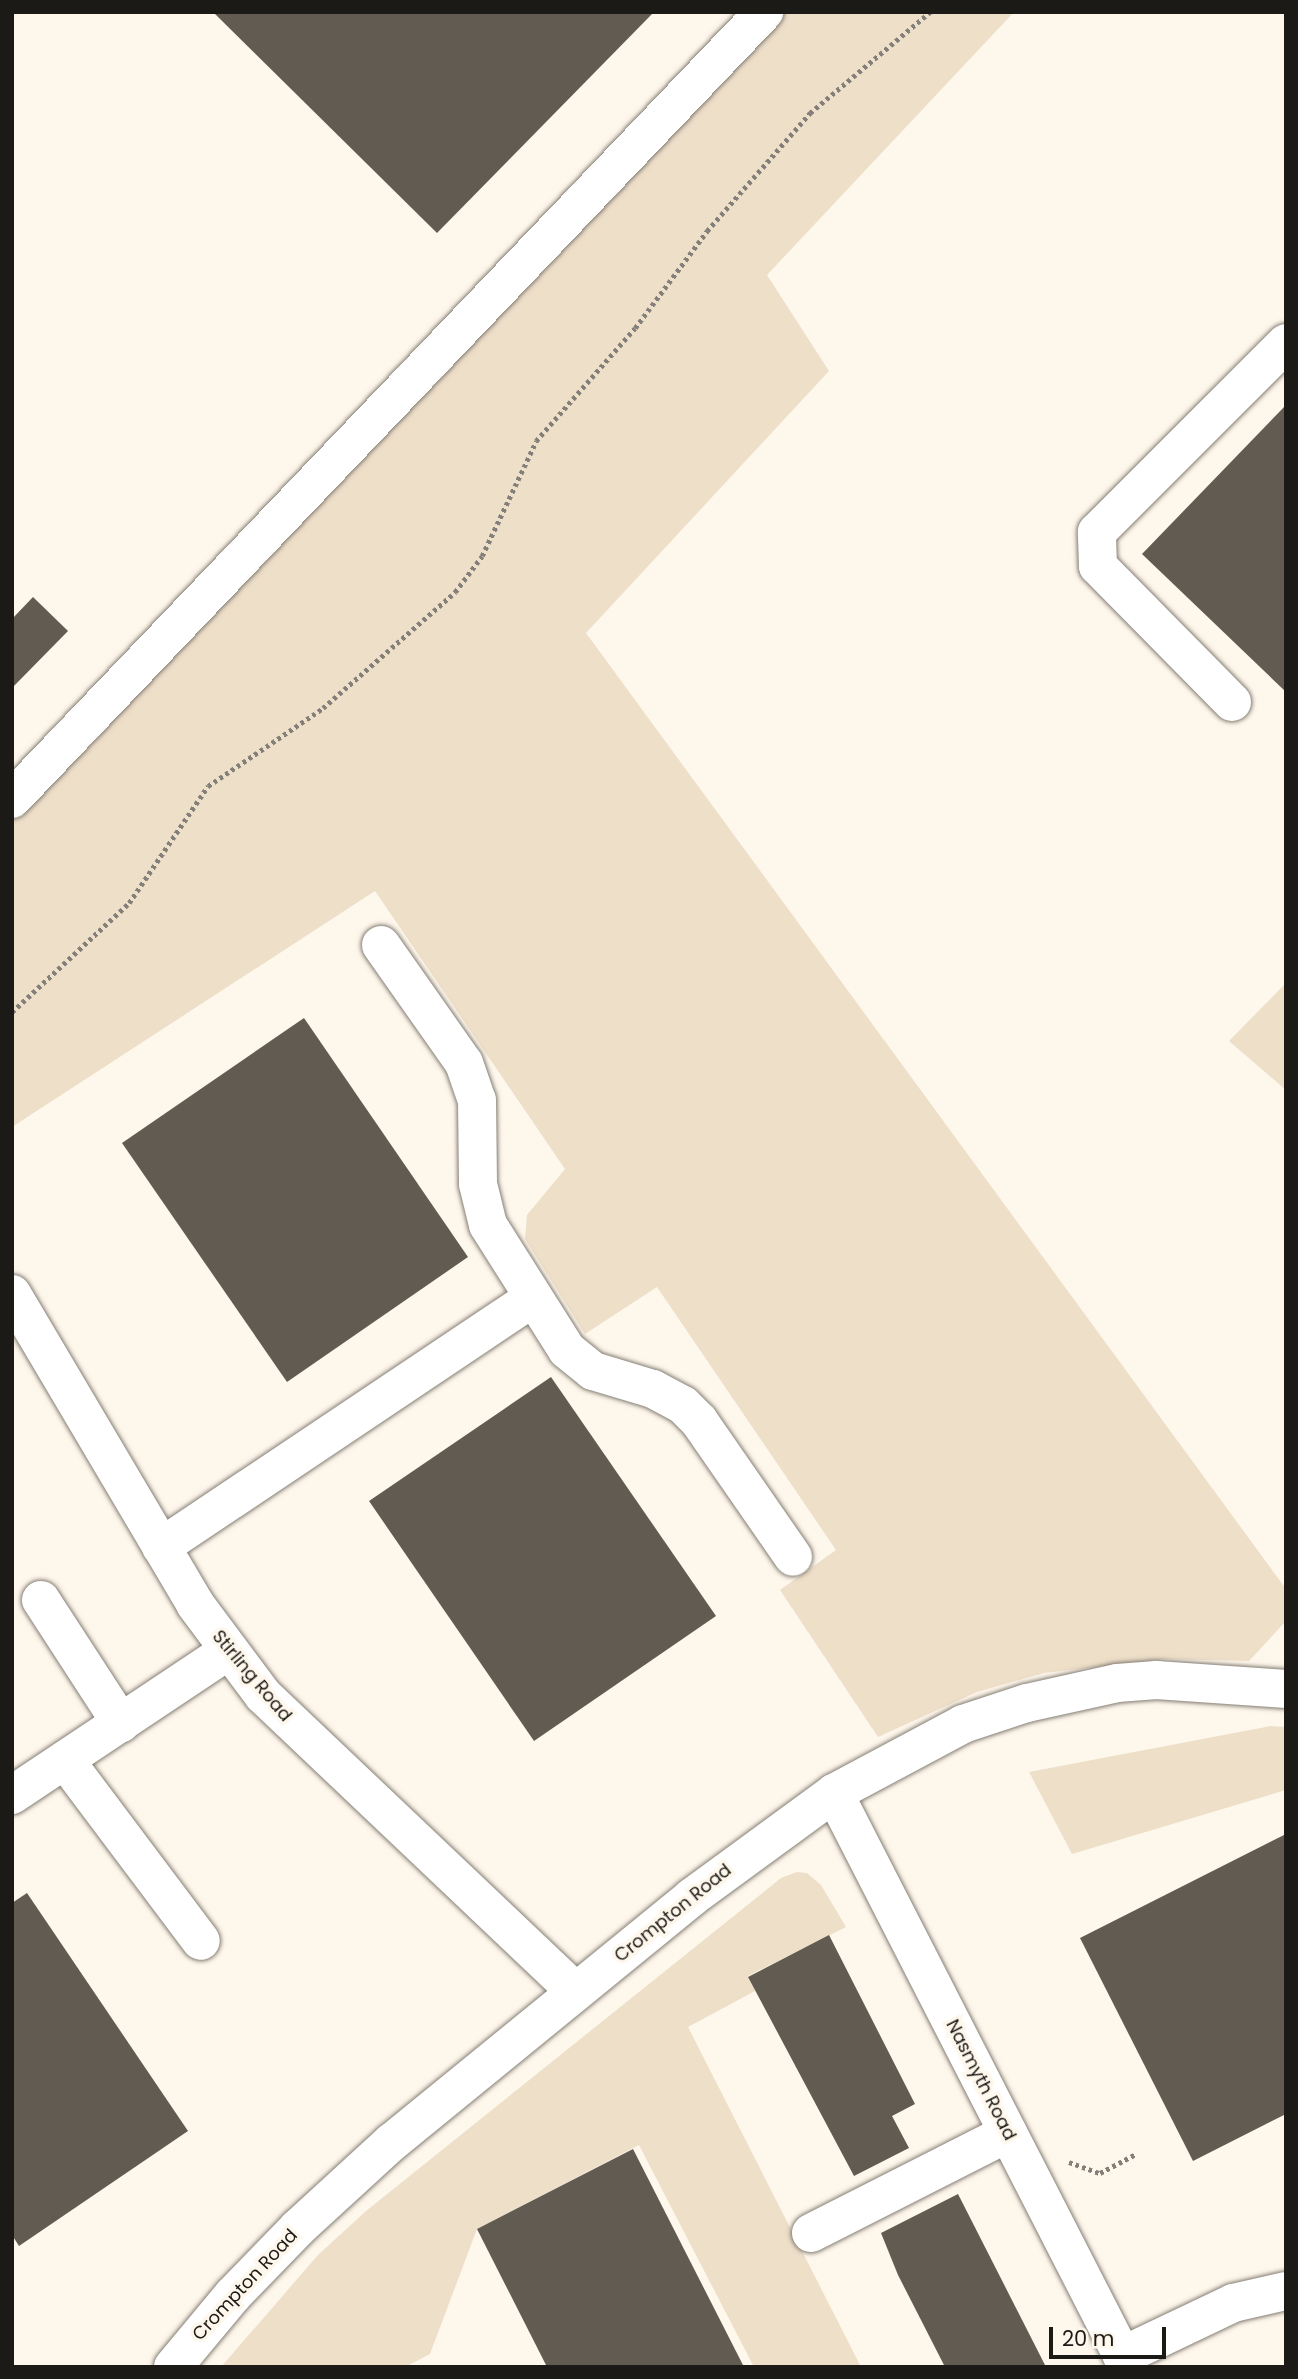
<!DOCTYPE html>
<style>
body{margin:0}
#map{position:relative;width:1298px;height:2379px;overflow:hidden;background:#fef7ec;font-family:Poppins,sans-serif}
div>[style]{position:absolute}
.green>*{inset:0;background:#eedfc9}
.building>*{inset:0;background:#615b52}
.path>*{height:4.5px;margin-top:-2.25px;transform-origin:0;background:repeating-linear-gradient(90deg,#848079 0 3.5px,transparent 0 7px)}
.roads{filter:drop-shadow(0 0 2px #857e74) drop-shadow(0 0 2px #857e74)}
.minor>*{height:38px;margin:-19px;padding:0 19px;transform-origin:19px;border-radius:19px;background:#fff}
span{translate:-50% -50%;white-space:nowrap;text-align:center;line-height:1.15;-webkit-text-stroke:7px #fef7ec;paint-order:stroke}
.street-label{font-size:18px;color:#1c1a16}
.frame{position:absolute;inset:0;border:14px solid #1c1a16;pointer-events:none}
.scale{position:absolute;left:1049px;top:2327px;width:117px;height:32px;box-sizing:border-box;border:4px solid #1c1a16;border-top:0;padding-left:9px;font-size:21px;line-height:24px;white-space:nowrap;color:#1c1a16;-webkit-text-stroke:5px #fef7ec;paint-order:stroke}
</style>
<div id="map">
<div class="green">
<div style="clip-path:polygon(764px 12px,1014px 12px,767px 275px,829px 371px,586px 633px,1286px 1589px,1286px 1621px,1249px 1661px,1163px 1659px,1044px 1673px,977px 1692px,878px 1737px,780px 1590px,836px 1550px,657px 1287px,585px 1334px,525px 1239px,527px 1215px,565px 1169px,375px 891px,12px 1127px,12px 799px)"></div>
<div style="clip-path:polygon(1286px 983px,1286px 1090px,1229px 1041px)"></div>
<div style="clip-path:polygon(1271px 1726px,1286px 1727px,1286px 1790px,1072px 1854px,1029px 1772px)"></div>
<div style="clip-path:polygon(797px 1872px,807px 1873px,821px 1885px,846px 1927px,748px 1976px,755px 1991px,688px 2027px,861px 2367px,754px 2367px,639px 2145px,477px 2229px,430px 2354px,405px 2367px,221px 2367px,318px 2255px,366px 2211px,781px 1878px)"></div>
</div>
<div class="building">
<div style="clip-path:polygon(213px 12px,654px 12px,437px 233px)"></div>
<div style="clip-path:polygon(1286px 405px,1286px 692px,1142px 554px)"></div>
<div style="clip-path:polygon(33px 597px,68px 631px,12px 688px,12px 619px)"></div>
<div style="clip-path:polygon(304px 1018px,468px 1257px,287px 1382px,122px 1143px)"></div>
<div style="clip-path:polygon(551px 1377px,716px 1616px,534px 1741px,369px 1501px)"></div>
<div style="clip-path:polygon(1286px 1834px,1286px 2114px,1193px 2161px,1080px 1938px)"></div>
<div style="clip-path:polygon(27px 1893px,188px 2131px,19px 2246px,12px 2235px,12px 1903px)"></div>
<div style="clip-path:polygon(829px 1935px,915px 2104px,892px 2116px,909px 2148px,854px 2176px,748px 1977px)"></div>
<div style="clip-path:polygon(633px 2149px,744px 2367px,547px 2367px,477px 2229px)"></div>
<div style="clip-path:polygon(958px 2194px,1046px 2367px,945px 2367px,898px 2275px,881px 2233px)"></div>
</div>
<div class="path">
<div style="left:12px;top:1012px;width:160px;rotate:-43deg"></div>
<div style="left:129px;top:903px;width:141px;rotate:-56deg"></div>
<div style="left:208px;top:786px;width:139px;rotate:-34.1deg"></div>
<div style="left:323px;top:708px;width:176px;rotate:-41.3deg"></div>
<div style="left:455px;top:592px;width:45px;rotate:-53.1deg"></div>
<div style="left:482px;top:556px;width:127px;rotate:-64.8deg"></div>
<div style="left:536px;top:441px;width:150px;rotate:-48.8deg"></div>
<div style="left:635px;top:328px;width:121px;rotate:-53.4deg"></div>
<div style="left:707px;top:231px;width:157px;rotate:-48.9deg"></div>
<div style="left:810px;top:113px;width:157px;rotate:-40.1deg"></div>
<div style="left:1069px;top:2162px;width:33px;rotate:20deg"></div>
<div style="left:1100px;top:2173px;width:40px;rotate:-28deg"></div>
</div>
<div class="roads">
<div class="minor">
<div style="left:1232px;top:702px;width:191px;rotate:-134.6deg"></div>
<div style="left:1098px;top:566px;width:34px;rotate:-92deg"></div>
<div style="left:1097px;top:532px;width:267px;rotate:-45deg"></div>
<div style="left:12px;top:799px;width:1089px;rotate:-46.3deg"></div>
<div style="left:381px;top:945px;width:144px;rotate:54.9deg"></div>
<div style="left:464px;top:1063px;width:39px;rotate:71deg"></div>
<div style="left:477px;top:1100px;width:84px;rotate:89.3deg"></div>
<div style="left:478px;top:1184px;width:42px;rotate:76.3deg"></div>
<div style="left:488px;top:1225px;width:148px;rotate:57.7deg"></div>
<div style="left:567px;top:1350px;width:33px;rotate:39deg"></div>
<div style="left:593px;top:1371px;width:63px;rotate:16.7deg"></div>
<div style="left:653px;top:1389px;width:34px;rotate:28deg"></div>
<div style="left:683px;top:1405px;width:23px;rotate:45deg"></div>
<div style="left:699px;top:1421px;width:165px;rotate:55.3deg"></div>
<div style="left:12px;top:1294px;width:360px;rotate:59.4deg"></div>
<div style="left:195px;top:1604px;width:114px;rotate:53.2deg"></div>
<div style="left:263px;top:1695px;width:431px;rotate:43.5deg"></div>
<div style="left:161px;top:1547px;width:448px;rotate:-33.8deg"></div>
<div style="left:41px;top:1600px;width:147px;rotate:57deg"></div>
<div style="left:65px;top:1760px;width:226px;rotate:53.1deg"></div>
<div style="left:834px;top:1793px;width:645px;rotate:62.88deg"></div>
<div style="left:12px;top:1795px;width:260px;rotate:-33.7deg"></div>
<div style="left:811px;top:2233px;width:221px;rotate:-26.9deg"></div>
<div style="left:1122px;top:2356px;width:123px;rotate:-25.5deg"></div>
<div style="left:1233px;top:2303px;width:54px;rotate:-12.8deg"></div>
<div style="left:173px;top:2367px;width:94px;rotate:-50.2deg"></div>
<div style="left:233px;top:2295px;width:93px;rotate:-45.9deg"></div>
<div style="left:298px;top:2228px;width:127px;rotate:-42.5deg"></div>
<div style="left:392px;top:2142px;width:387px;rotate:-39.2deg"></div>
<div style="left:692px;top:1897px;width:176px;rotate:-36.2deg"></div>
<div style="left:834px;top:1793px;width:146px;rotate:-28.1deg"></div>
<div style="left:963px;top:1724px;width:67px;rotate:-18.2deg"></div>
<div style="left:1027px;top:1703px;width:92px;rotate:-12.5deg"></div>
<div style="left:1117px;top:1683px;width:40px;rotate:-4.3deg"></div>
<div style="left:1157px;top:1680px;width:129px;rotate:4deg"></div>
</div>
</div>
<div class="street-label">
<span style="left:252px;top:1676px;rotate:50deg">Stirling Road</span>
<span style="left:673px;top:1913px;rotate:-39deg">Crompton Road</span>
<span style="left:981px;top:2080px;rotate:63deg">Nasmyth Road</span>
<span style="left:245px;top:2285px;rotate:-47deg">Crompton Road</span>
</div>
<div class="frame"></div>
<div class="scale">20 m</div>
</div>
